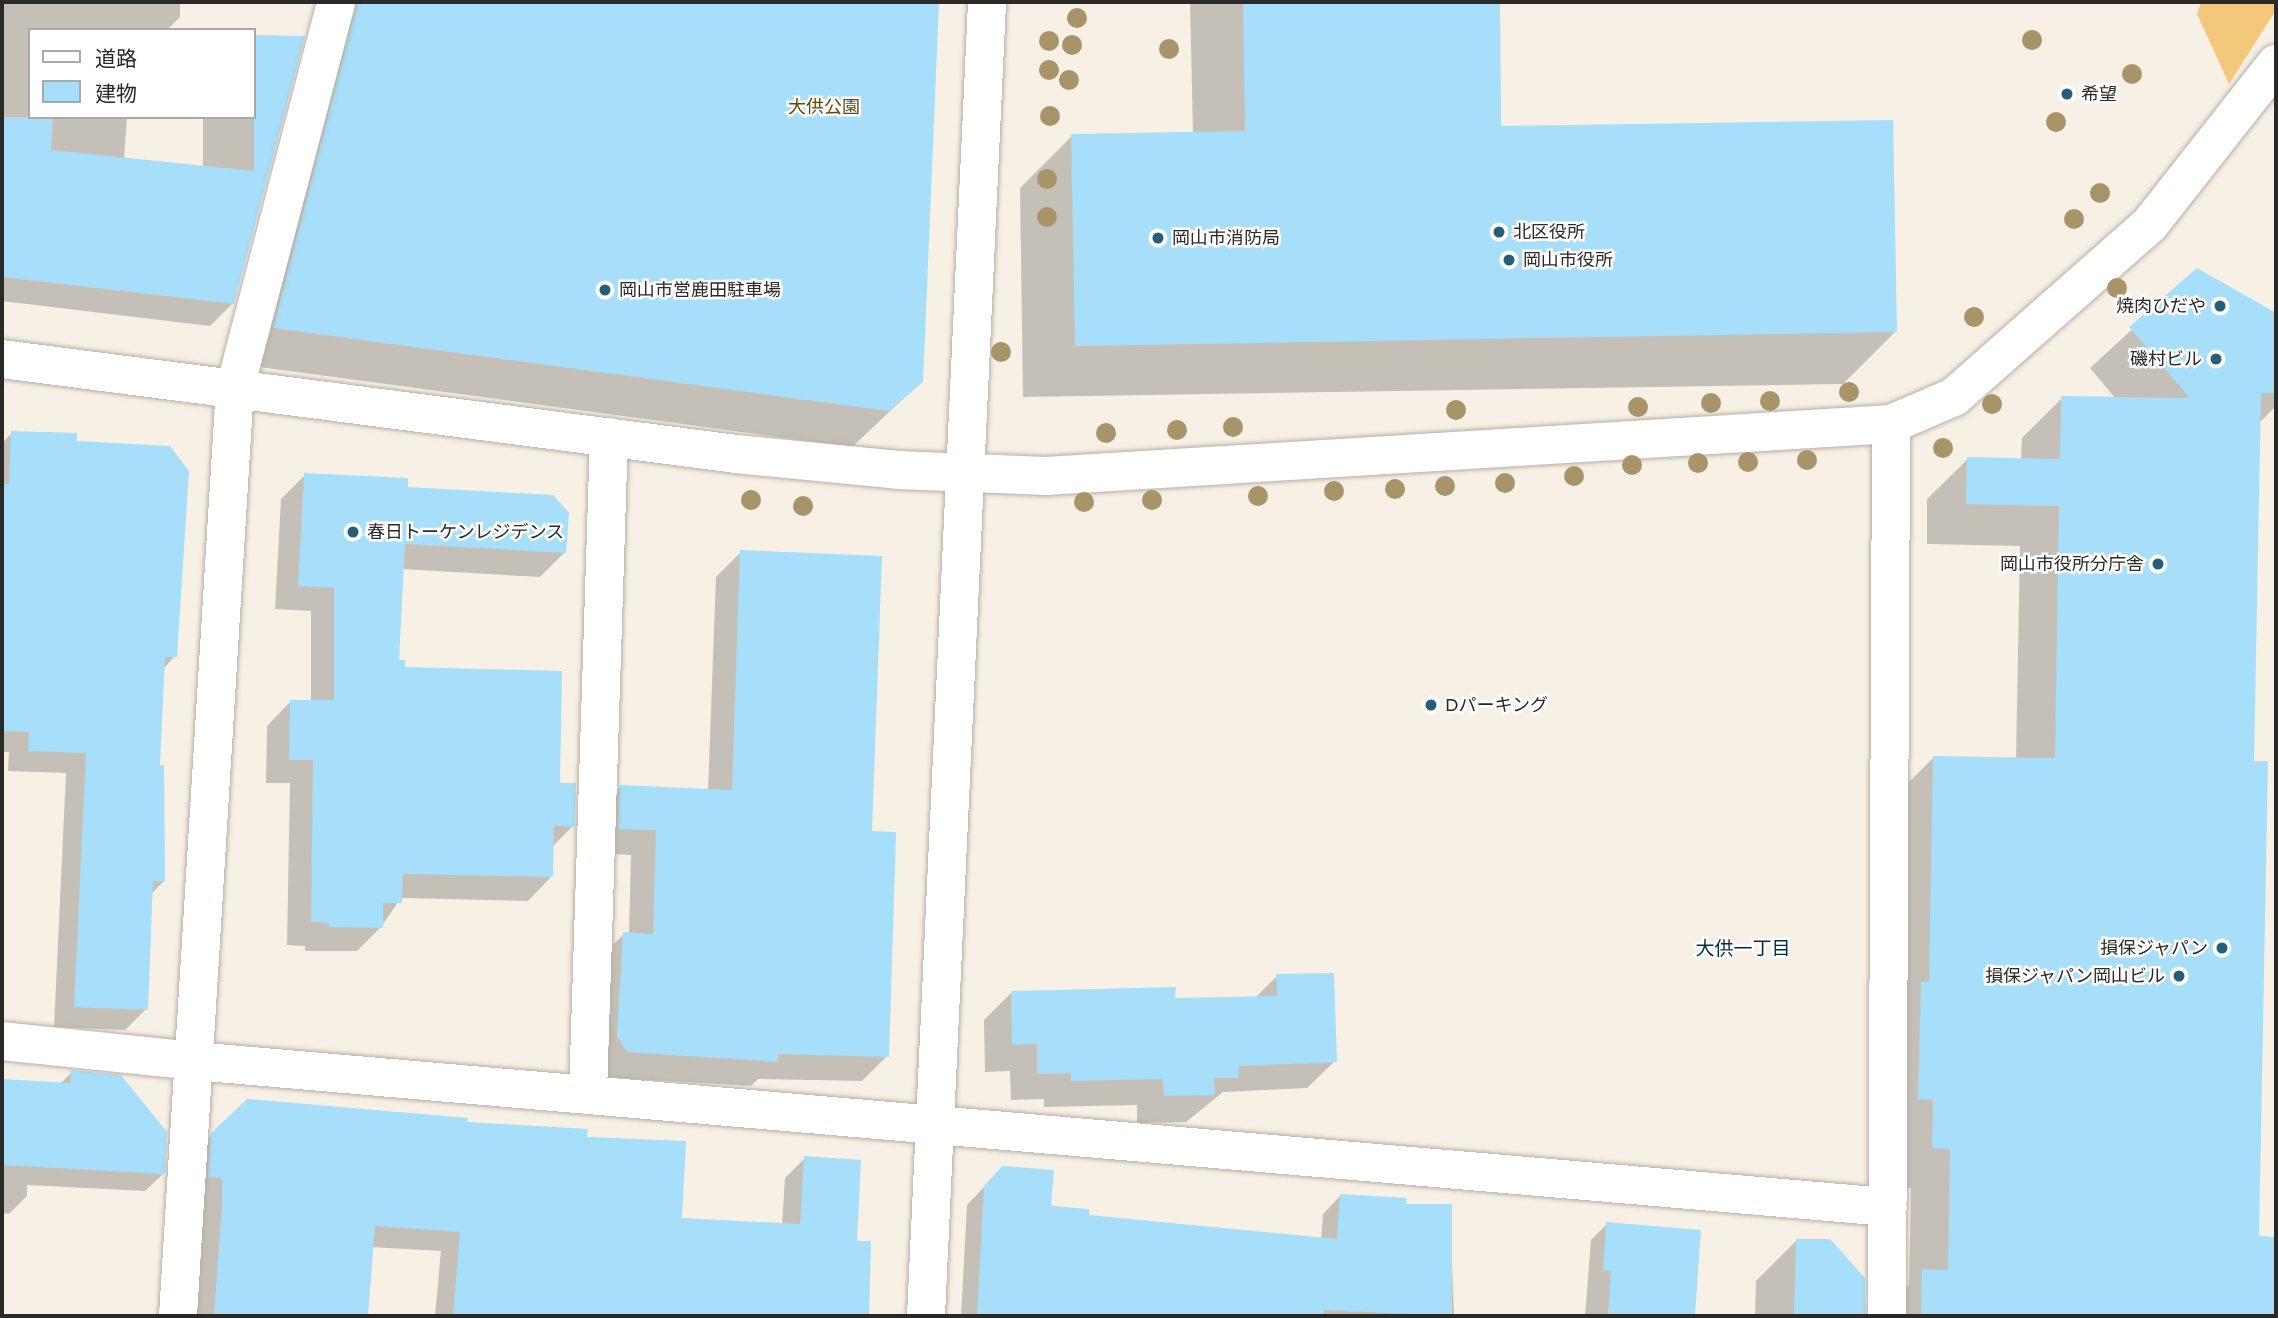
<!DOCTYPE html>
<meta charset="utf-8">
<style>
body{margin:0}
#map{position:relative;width:2278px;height:1318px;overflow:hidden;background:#f7f0e5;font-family:"Varela Round","Noto Sans JP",sans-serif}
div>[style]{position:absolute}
.green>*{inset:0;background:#f3c87b}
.shadow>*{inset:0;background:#0003}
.building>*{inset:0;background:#a7def9}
.roads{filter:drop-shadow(0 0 2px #b5afa4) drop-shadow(0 0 2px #b5afa4)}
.minor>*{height:38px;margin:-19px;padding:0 19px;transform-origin:19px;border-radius:19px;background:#fff}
.trees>*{width:20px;height:20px;margin:-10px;border-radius:50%;background:#a79469}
.dots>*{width:19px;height:19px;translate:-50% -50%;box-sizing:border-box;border:4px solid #fff;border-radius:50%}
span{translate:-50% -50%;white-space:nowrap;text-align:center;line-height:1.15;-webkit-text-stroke:5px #fff;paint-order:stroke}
.poi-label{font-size:18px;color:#2b2925}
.left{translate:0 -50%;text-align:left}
.right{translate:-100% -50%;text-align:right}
.park-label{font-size:18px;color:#664804}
.neighbourhood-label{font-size:19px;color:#002f43}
.frame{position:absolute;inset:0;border:4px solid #2b2925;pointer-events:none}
.legend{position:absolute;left:28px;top:28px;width:228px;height:91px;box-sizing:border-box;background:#fff;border:2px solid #aaa9a8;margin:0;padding:9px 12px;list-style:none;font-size:21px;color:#2b2925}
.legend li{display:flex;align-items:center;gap:14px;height:35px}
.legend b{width:35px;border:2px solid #aaa9a8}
</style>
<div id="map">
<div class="green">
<div style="clip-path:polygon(2201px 2px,2276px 2px,2276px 10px,2229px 84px,2197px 14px)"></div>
</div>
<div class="shadow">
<div style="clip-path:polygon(2px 2px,180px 2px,180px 17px,167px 30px,30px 30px,30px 117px,127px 117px,124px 159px,203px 167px,203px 117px,254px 117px,254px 37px,302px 38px,233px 303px,210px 326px,2px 301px)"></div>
<div style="clip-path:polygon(328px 2px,937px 2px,922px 381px,852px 447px,238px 364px)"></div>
<div style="clip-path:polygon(1190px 2px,1498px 2px,1500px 128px,1895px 332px,1843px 384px,1023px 397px,1020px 188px,1072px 136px,1193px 134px)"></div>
<div style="clip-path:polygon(2197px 270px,2276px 315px,2276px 406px,2258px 424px,2252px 763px,2258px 1238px,2276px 1238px,2276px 1316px,1882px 1316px,1909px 1285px,1911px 1188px,1893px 1188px,1893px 798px,1933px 758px,2016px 759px,2020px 546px,1927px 544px,1927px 499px,1968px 459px,2021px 460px,2022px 438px,2062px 398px,2116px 399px,2090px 368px)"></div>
<div style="clip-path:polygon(12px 433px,75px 443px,175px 656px,163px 669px,158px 766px,164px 881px,151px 894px,146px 1009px,125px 1030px,54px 1027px,66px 773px,8px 771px,9px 752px,2px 752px,2px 443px)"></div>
<div style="clip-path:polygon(305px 475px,406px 489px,565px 552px,540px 577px,402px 569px,397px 661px,559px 784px,573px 826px,552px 847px,552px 876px,528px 901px,401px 898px,381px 927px,357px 951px,305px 951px,305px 946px,287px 945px,290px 783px,266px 783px,267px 726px,291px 701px,311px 702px,311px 611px,275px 609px,281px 499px)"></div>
<div style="clip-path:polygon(741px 552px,870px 833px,887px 1056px,862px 1081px,758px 1079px,751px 1086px,602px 1077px,598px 959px,624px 934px,629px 934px,631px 855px,594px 853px,595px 812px,620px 787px,708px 791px,716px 577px)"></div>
<div style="clip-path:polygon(1277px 976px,1335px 1061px,1307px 1088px,1223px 1092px,1186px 1122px,1137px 1123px,1137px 1105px,1044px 1107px,1044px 1099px,1011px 1100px,1010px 1071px,985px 1072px,984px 1020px,1011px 993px,1174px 1000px,1255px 998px)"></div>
<div style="clip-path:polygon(72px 1072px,163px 1174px,145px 1191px,27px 1185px,27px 1196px,9px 1214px,2px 1213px,2px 1081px,60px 1084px)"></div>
<div style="clip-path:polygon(247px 1101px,586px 1139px,681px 1220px,782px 1225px,785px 1178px,805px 1158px,855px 1243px,870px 1243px,867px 1316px,435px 1316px,441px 1251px,371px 1247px,366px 1316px,197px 1316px,192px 1155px)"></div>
<div style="clip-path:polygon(985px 1186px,1087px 1216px,1321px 1240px,1323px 1214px,1340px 1196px,1404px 1206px,1450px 1205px,1454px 1316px,961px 1316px,967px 1205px)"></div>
<div style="clip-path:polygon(1607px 1224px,1699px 1231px,1693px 1316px,1585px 1316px,1591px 1240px)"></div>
<div style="clip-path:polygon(1796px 1241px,1864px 1278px,1866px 1316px,1755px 1316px,1756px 1281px)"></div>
</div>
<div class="building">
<div style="clip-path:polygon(357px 2px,939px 2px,923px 382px,889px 411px,273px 328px)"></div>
<div style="clip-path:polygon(1243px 2px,1500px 2px,1501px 126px,1893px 120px,1897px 332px,1075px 346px,1071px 134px,1245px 131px)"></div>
<div style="clip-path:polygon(254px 35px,305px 36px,234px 304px,2px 277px,2px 117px,53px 117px,51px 150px,254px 171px)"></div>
<div style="clip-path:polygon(2197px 268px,2276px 313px,2276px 393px,2261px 393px,2254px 761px,2268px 761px,2259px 1236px,2276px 1237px,2276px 1316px,1921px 1316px,1922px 1269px,1948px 1270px,1950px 1149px,1932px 1148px,1933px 1100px,1918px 1099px,1921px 982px,1929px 982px,1933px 756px,2055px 758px,2059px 506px,1966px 504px,1967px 457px,2060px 459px,2061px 396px,2190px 398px,2129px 327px)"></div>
<div style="clip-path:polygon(11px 431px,77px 433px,77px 441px,170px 446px,189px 471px,177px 657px,165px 657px,160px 765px,164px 765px,165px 882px,153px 881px,148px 1010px,74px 1007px,86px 753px,28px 751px,29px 732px,2px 731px,2px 484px,9px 484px)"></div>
<div style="clip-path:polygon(304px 473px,408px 478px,408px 487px,553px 495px,569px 513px,566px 553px,405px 544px,399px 660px,405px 660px,405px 667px,562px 671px,560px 783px,576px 783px,575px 827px,554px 826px,553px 877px,403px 874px,402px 903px,383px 903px,383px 928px,329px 927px,329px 923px,311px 922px,313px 760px,289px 760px,290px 700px,334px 700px,334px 588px,298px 586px)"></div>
<div style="clip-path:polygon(740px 550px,882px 556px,872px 831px,896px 832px,889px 1057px,778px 1054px,778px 1062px,627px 1052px,617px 1036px,623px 932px,653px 934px,656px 830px,618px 829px,620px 785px,732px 790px)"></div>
<div style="clip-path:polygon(1334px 973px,1337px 1062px,1239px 1066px,1239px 1078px,1214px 1078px,1215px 1095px,1164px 1096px,1163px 1079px,1071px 1081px,1071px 1073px,1037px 1074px,1037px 1044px,1012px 1045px,1011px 991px,1176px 987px,1175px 998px,1277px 996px,1276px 974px)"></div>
<div style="clip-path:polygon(71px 1070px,121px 1075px,167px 1132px,165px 1174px,2px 1165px,2px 1079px,71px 1083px)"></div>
<div style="clip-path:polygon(247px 1099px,468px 1118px,467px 1122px,588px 1129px,587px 1137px,686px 1141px,682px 1218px,800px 1224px,804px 1156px,861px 1160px,857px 1241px,871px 1241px,869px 1316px,453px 1316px,460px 1232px,375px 1226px,368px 1316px,214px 1316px,222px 1204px,222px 1178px,208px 1177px,211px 1133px)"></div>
<div style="clip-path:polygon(1002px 1166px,1054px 1170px,1051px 1206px,1089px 1209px,1089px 1215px,1337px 1239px,1340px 1194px,1407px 1198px,1406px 1204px,1452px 1204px,1452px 1316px,1324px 1310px,1323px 1316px,977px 1316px,984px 1186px)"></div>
<div style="clip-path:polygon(1606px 1222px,1701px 1230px,1695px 1316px,1608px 1316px,1611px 1271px,1603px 1270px)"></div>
<div style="clip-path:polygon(1796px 1239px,1830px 1239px,1865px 1278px,1865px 1316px,1794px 1316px)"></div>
</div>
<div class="roads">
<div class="minor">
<div style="left:2px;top:359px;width:740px;rotate:7.37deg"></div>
<div style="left:736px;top:454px;width:163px;rotate:5.6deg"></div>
<div style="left:898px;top:470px;width:148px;rotate:2.3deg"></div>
<div style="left:1046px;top:476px;width:847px;rotate:-3.52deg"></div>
<div style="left:1891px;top:424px;width:69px;rotate:-23.2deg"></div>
<div style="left:1954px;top:397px;width:261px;rotate:-41.4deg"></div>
<div style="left:2150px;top:224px;width:204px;rotate:-51.8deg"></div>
<div style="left:2px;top:1041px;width:193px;rotate:5.9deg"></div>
<div style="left:194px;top:1061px;width:1700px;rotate:4.93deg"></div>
<div style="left:588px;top:1093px;width:656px;rotate:-88.17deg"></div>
<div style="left:178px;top:1316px;width:930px;rotate:-86.49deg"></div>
<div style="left:235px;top:388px;width:399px;rotate:-75.3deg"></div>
<div style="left:926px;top:1316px;width:1315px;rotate:-87.34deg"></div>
<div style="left:1887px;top:1316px;width:892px;rotate:-89.74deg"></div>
</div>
</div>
<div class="trees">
<div style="left:1077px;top:18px"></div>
<div style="left:2032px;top:40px"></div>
<div style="left:1049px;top:41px"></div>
<div style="left:1072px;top:45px"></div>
<div style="left:1169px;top:49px"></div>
<div style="left:1049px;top:70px"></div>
<div style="left:2132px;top:74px"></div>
<div style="left:1069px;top:80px"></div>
<div style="left:1050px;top:116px"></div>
<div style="left:2056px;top:122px"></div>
<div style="left:1047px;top:179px"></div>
<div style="left:2100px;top:193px"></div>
<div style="left:1047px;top:217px"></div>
<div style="left:2074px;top:219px"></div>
<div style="left:2117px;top:288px"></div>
<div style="left:1974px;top:317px"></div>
<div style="left:1001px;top:352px"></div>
<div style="left:1849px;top:392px"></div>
<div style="left:1770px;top:401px"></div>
<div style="left:1711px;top:403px"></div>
<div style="left:1992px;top:404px"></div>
<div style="left:1638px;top:407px"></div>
<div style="left:1456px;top:410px"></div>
<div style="left:1233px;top:427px"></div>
<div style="left:1177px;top:430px"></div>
<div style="left:1106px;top:433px"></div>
<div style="left:1943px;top:448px"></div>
<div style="left:1807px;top:460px"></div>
<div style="left:1748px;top:462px"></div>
<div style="left:1698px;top:463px"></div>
<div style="left:1632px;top:465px"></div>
<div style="left:1574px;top:476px"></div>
<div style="left:1505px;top:483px"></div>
<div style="left:1445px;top:486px"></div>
<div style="left:1395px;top:489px"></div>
<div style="left:1334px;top:491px"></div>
<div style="left:1258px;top:496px"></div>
<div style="left:751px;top:500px"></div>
<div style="left:1152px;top:500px"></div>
<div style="left:1084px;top:502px"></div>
<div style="left:803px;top:506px"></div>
</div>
<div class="dots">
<div style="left:2067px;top:94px;background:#255e77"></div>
<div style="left:1499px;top:232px;background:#255e77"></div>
<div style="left:1158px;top:238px;background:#255e77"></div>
<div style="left:1509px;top:260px;background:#255e77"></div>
<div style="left:605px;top:290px;background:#255e77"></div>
<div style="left:2220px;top:306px;background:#255e77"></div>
<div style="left:2216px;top:359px;background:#255e77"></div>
<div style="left:353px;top:532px;background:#255e77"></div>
<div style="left:2158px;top:564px;background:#255e77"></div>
<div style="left:1431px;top:705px;background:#255e77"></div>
<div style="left:2222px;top:948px;background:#255e77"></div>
<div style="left:2179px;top:976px;background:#255e77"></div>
</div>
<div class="poi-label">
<span class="left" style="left:2081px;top:94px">希望</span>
<span class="left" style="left:1513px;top:232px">北区役所</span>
<span class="left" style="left:1172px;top:238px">岡山市消防局</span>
<span class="left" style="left:1523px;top:260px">岡山市役所</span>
<span class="left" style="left:619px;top:290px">岡山市営鹿田駐車場</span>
<span class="right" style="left:2206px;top:306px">焼肉ひだや</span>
<span class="right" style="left:2202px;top:359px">磯村ビル</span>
<span class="left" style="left:367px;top:532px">春日トーケンレジデンス</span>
<span class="right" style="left:2144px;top:564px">岡山市役所分庁舎</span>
<span class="left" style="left:1445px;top:705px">Dパーキング</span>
<span class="right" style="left:2208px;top:948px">損保ジャパン</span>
<span class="right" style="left:2165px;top:976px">損保ジャパン岡山ビル</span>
</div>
<div class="park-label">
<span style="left:824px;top:107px">大供公園</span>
</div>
<div class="neighbourhood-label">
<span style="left:1743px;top:950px">大供一丁目</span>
</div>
<div class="frame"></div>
<ul class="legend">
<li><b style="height:9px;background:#fff"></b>道路</li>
<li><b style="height:19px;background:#a7def9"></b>建物</li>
</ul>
</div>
